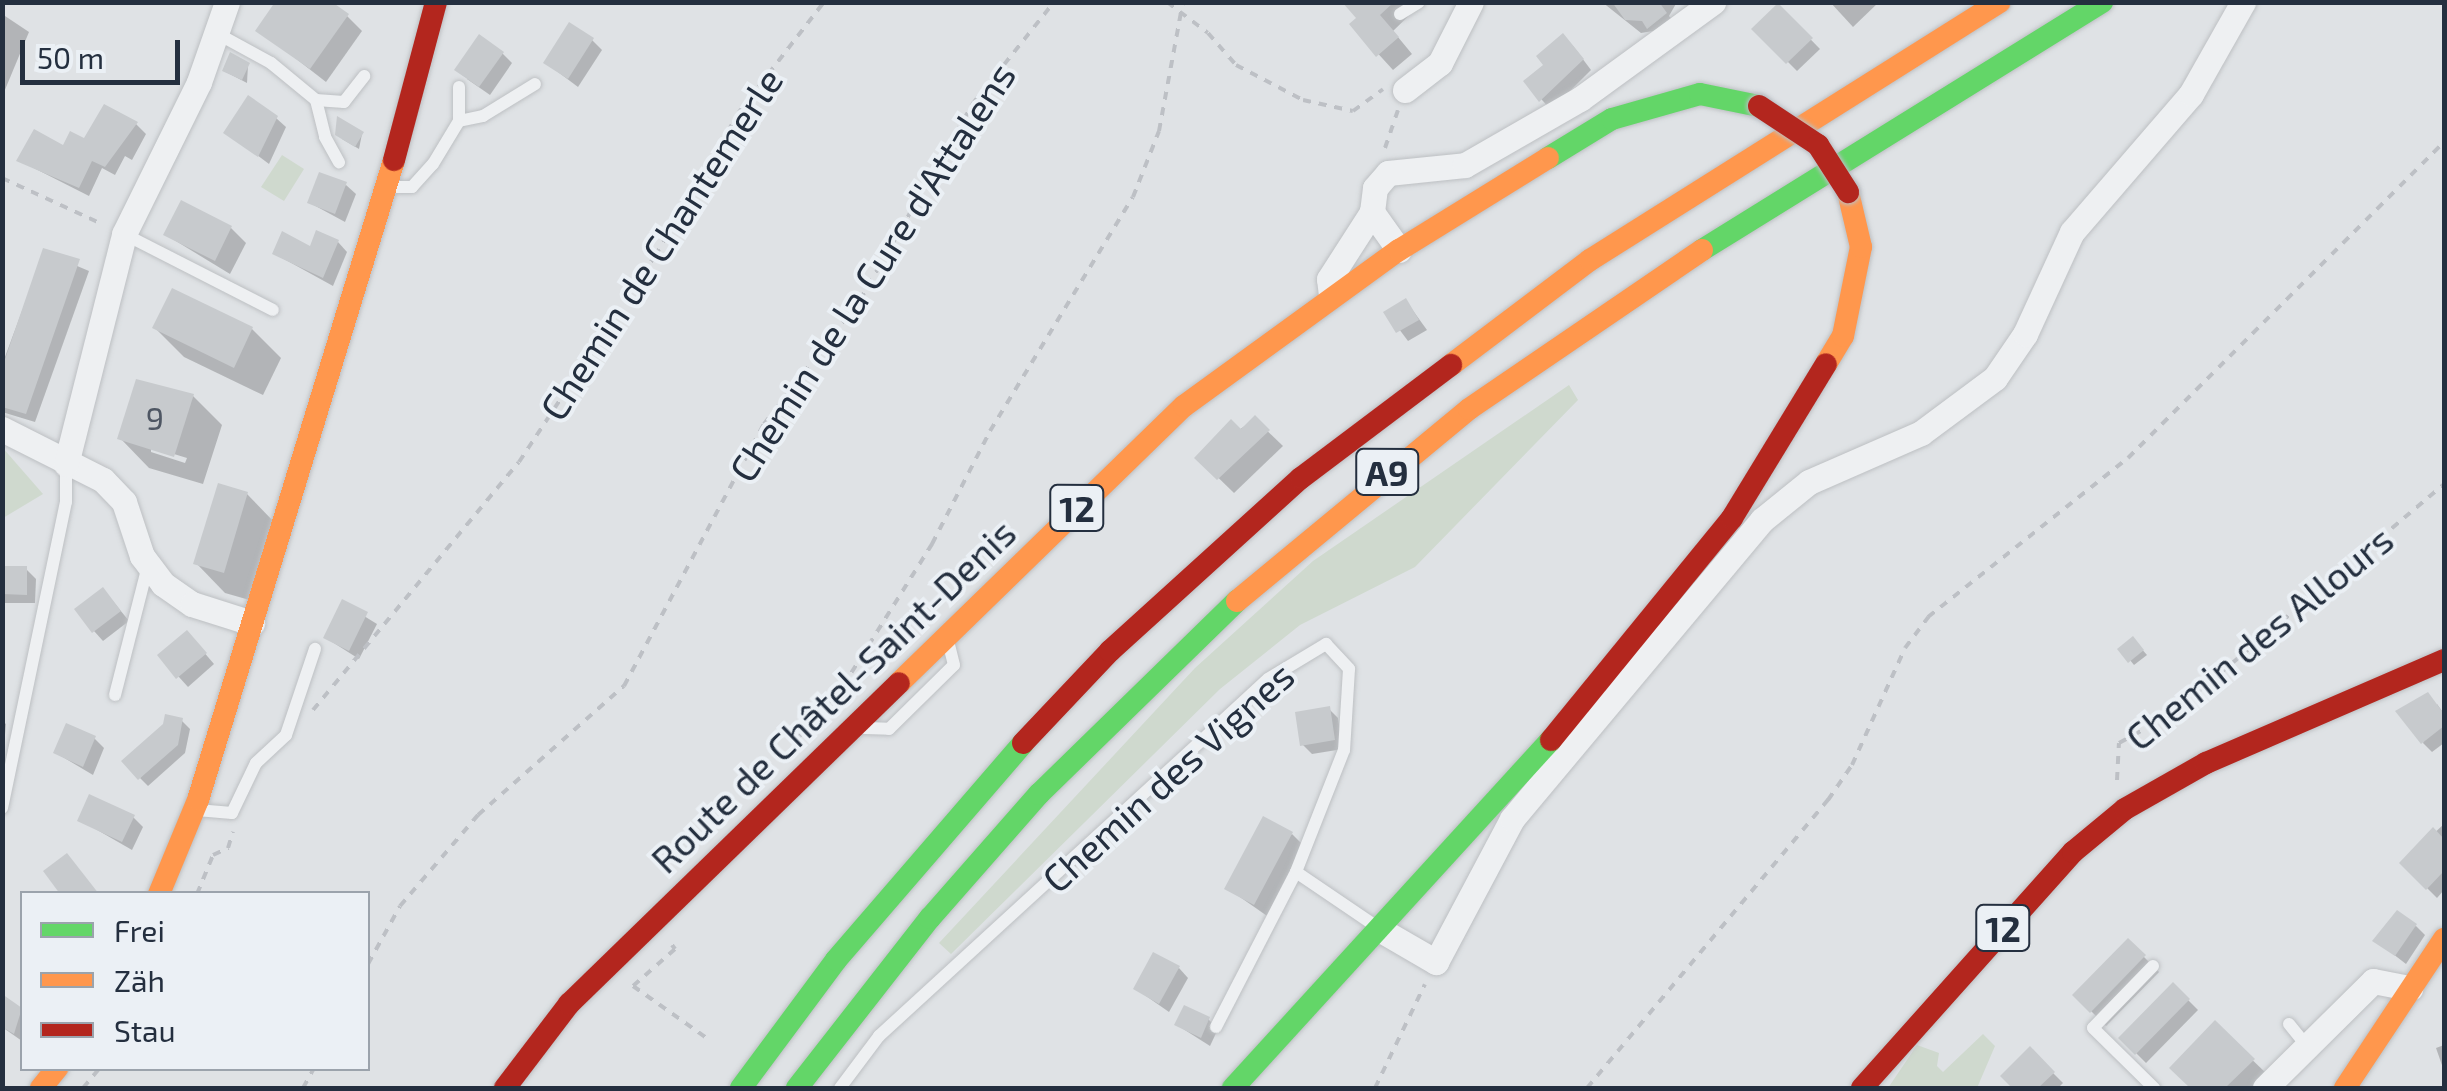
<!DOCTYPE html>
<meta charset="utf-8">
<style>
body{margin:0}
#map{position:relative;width:2447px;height:1091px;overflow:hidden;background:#dfe2e5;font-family:"Exo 2",sans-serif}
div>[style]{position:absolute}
.green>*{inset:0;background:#cfd9ce}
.shadow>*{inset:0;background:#0003}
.building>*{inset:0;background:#c7cacd}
.path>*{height:4px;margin-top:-2px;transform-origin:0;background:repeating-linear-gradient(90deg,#bdc0c5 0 8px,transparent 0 16px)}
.roads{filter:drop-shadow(0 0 2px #bdc0c3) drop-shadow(0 0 2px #bdc0c3)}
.lane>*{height:12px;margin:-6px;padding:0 6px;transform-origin:6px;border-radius:6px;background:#eef0f2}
.street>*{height:25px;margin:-12.5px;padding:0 12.5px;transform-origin:12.5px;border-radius:12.5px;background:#eef0f2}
.fast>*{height:22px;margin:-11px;padding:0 11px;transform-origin:11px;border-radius:11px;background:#63d668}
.slow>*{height:22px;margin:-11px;padding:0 11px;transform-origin:11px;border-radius:11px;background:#ff974d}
.jam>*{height:22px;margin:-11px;padding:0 11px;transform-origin:11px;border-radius:11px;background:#b3261e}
.bridges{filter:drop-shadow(0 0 2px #babec3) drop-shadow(0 0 2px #babec3)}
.jam-bridge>*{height:22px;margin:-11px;padding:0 11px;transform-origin:11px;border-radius:11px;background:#b3261e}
span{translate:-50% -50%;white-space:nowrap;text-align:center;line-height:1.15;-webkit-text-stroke:8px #ebf0f5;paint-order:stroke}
.number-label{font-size:32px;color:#4e5663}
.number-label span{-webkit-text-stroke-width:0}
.shield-label span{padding:2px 8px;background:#ebf0f5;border:2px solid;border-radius:8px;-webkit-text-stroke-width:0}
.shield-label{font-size:35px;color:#242f3f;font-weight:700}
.street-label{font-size:38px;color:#242f3f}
.frame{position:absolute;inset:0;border:5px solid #242f3f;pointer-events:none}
.legend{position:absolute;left:20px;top:891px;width:350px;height:180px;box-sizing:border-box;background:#ebf0f5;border:2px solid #9ba3ac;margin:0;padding:12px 18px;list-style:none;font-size:30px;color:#242f3f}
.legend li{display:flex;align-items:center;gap:20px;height:50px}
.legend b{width:50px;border:2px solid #9ba3ac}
.scale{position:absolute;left:20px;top:40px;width:160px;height:45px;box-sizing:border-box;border:5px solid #242f3f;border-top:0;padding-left:12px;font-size:30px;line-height:35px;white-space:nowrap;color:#242f3f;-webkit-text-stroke:8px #ebf0f5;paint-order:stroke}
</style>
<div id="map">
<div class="green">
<div style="clip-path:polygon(282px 155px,304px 169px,284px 201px,261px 187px)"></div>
<div style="clip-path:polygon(1569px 385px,1578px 400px,1415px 567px,1300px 625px,1220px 689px,951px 954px,939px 943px,1195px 668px,1313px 561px)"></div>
<div style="clip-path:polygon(2px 447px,43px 494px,3px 518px,2px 518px)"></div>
<div style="clip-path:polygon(1983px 1034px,1995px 1046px,1977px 1088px,1888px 1088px,1917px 1045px,1939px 1053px,1937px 1066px,1943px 1072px)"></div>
</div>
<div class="shadow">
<div style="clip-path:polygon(1350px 2px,1423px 2px,1393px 31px,1412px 54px,1393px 70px,1352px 25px,1359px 18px)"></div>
<div style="clip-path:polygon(1602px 2px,1677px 2px,1669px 16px,1678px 27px,1641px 33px)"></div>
<div style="clip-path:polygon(1830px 2px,1879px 2px,1853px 27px)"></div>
<div style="clip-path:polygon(1778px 6px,1820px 49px,1797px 71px,1755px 29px)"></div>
<div style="clip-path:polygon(2px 14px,29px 32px,2px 97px)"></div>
<div style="clip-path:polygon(347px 16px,362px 31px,326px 82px,259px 30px)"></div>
<div style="clip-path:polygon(592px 40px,602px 50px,578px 87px,546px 63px)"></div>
<div style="clip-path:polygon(1573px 46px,1591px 70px,1551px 110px,1526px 82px)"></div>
<div style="clip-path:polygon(502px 53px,512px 63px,490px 95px,467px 79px)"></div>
<div style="clip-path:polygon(248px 65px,247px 83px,224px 71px)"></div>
<div style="clip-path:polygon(276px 118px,286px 127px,269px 164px,226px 132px)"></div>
<div style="clip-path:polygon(136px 124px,146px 134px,132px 160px,125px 156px,115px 175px,102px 168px,89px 196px,20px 161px)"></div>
<div style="clip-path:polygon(362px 134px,359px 149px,342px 139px)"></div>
<div style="clip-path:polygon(346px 185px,356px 194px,345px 222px,310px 203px)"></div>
<div style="clip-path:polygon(231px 228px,246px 243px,230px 274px,166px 235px)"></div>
<div style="clip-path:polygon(338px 242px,347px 252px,333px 286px,275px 254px)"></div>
<div style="clip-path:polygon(44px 252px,89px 271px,35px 422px,2px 412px,2px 365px)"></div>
<div style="clip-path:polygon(1406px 301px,1427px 330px,1408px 341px,1387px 313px)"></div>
<div style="clip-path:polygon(155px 328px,252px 329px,281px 358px,263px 395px,184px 357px)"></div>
<div style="clip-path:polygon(evenodd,193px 396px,222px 425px,203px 484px,149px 468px,120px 438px,193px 396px,151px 447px,187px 458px,185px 463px,151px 452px,151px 447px)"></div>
<div style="clip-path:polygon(1255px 419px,1283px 446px,1234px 493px,1198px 458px)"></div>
<div style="clip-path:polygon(247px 494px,276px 524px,253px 601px,225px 593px,196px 563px)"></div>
<div style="clip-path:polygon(2px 568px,26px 569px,36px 579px,35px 603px,2px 603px)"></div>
<div style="clip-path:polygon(112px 600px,129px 621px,103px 641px,94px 631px)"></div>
<div style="clip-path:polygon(343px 603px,377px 624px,359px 659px,326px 638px)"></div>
<div style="clip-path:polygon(2133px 639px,2147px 655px,2134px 665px,2121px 649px)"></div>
<div style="clip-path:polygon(196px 643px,214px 664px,188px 687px,160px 656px)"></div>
<div style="clip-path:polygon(2437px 704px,2444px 714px,2444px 743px,2432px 752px,2423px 743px)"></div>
<div style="clip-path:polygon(1329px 709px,1338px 718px,1343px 749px,1312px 754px,1302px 744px)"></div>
<div style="clip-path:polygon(2px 721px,6px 724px,4px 745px,2px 745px)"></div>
<div style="clip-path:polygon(182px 721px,190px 729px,185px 753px,148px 786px,140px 778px)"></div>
<div style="clip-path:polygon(94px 738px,104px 748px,93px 775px,56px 753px)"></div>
<div style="clip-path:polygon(133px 817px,143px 827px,132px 850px,80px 820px)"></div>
<div style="clip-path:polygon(2444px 824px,2444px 890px,2437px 898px,2402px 863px)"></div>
<div style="clip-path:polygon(1292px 834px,1307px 849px,1270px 918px,1227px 888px)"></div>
<div style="clip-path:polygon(2416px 926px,2425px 935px,2406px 964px,2375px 940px)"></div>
<div style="clip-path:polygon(2128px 941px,2159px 972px,2106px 1026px,2075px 995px)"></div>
<div style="clip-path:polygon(1179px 968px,1188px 978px,1169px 1012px,1136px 989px)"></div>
<div style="clip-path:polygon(2173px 985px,2198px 1010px,2146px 1063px,2121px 1038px)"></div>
<div style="clip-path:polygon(2px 998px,22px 1011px,22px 1041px,2px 1027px)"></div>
<div style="clip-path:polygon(1208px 1019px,1218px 1029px,1210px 1046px,1177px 1025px)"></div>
<div style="clip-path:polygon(2215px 1024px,2268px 1075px,2255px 1088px,2194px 1088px,2173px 1068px)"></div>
<div style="clip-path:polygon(2444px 1045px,2444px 1071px,2436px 1048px)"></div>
<div style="clip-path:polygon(2030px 1050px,2063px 1083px,2058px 1088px,2015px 1088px,2003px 1076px)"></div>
</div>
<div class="building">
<div style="clip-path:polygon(275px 2px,332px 2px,349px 14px,310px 69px,255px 31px)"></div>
<div style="clip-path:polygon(1342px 2px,1394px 2px,1380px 15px,1399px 37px,1376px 57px,1349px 24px,1356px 18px)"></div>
<div style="clip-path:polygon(1612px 2px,1659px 2px,1667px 13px,1647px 29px,1642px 21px,1625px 20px)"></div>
<div style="clip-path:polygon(1778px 3px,1813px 38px,1786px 64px,1751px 29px)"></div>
<div style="clip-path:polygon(569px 22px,594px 38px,568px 79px,543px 63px)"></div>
<div style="clip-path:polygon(1563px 33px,1584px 59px,1539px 102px,1523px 81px,1543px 65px,1536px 56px)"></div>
<div style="clip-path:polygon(479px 34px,504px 52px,479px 87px,454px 70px)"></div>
<div style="clip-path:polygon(230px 52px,250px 63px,242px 80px,222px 71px)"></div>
<div style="clip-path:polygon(248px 95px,278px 116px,258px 157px,223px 133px)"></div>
<div style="clip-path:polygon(104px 104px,138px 122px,105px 167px,92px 161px,79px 188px,16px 161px,34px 129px,63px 145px,70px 131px,84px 138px)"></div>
<div style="clip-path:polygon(337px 116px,364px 132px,355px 147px,335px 135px)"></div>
<div style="clip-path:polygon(319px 172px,347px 182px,335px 214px,307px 203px)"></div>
<div style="clip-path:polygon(181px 200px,232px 226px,215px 261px,163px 235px)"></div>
<div style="clip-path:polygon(316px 230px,339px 240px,323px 278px,272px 254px,282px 231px,310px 246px)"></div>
<div style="clip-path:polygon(43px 248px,80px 259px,26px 414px,2px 407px,2px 368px)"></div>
<div style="clip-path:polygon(172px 288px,253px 327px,234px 368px,152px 328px)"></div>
<div style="clip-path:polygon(1406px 298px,1419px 320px,1396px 333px,1383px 312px)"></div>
<div style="clip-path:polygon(136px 379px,194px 394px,174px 457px,117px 439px)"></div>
<div style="clip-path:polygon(1255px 415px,1270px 430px,1217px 480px,1194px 458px,1231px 419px,1241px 429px)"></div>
<div style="clip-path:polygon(218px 483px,248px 492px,224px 573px,193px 564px)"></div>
<div style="clip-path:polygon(2px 566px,27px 566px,27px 595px,2px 594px)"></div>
<div style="clip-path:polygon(103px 587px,121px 611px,92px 633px,74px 609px)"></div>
<div style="clip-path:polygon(342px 599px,368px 612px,349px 651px,323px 638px)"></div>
<div style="clip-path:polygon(187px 630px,207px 653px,176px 679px,157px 655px)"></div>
<div style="clip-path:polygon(2133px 636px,2144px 650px,2128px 663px,2117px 649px)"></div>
<div style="clip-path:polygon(2428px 692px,2444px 714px,2444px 726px,2421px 744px,2395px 711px)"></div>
<div style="clip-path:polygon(1330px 706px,1335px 740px,1300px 746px,1295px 712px)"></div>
<div style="clip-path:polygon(165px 714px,183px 718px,178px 745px,138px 780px,121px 761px,163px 724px)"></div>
<div style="clip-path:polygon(66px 723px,96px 736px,83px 767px,53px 753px)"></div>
<div style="clip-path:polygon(89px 794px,135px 815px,122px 842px,77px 821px)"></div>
<div style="clip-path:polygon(1263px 816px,1293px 832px,1254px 905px,1224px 889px)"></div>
<div style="clip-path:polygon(2433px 827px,2444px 839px,2444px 871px,2426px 890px,2399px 863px)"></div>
<div style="clip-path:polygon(67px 853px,99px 894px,60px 894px,43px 871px)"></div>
<div style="clip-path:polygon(2397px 910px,2417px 924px,2395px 956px,2372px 941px)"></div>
<div style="clip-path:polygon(2128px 938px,2146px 955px,2090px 1013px,2072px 995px)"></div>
<div style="clip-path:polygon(1153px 952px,1180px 966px,1159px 1004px,1133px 989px)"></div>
<div style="clip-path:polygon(2173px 982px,2190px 999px,2135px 1055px,2118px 1038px)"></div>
<div style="clip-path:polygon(2px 994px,22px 1008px,14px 1034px,2px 1027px)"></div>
<div style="clip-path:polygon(1184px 1005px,1210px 1017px,1201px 1038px,1174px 1025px)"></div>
<div style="clip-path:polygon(2215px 1020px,2255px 1059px,2225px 1088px,2190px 1088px,2169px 1068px)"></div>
<div style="clip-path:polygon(2030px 1046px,2055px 1072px,2038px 1088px,2012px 1088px,2000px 1076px)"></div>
</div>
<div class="path">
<div style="left:1167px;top:2px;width:51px;rotate:37.1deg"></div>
<div style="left:1208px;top:33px;width:43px;rotate:48.8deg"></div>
<div style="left:1236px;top:65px;width:76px;rotate:27.6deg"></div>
<div style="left:1303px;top:100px;width:51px;rotate:12.4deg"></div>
<div style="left:1353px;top:111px;width:37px;rotate:-36deg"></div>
<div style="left:1385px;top:148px;width:40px;rotate:-71.1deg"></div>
<div style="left:2px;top:178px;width:110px;rotate:24.7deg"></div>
<div style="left:313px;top:710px;width:322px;rotate:-50.3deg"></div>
<div style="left:519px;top:462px;width:247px;rotate:-56.6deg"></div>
<div style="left:655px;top:256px;width:167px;rotate:-59.7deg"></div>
<div style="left:739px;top:112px;width:139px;rotate:-52.3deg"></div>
<div style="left:798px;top:738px;width:69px;rotate:-49.1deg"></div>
<div style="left:843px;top:686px;width:168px;rotate:-57.9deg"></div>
<div style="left:932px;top:544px;width:127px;rotate:-62.8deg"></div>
<div style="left:990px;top:431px;width:274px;rotate:-58.6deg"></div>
<div style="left:1133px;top:197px;width:71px;rotate:-68.5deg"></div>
<div style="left:1159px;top:131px;width:131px;rotate:-79.5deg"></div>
<div style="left:2117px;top:780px;width:37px;rotate:-87deg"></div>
<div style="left:2119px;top:743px;width:60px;rotate:-28.7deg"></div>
<div style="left:2172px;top:714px;width:356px;rotate:-40.2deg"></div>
<div style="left:197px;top:894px;width:42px;rotate:-67.7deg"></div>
<div style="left:213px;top:855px;width:17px;rotate:-25deg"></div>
<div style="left:228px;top:848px;width:17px;rotate:-73deg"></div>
<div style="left:672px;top:945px;width:5px;rotate:53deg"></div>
<div style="left:675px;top:949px;width:56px;rotate:138.6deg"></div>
<div style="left:633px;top:986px;width:95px;rotate:35.2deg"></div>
<div style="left:368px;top:964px;width:66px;rotate:-61.1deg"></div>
<div style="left:400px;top:906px;width:120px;rotate:-49.4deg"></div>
<div style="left:478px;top:815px;width:195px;rotate:-41.5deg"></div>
<div style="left:624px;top:686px;width:297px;rotate:-61.9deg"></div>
<div style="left:764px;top:424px;width:157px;rotate:-52.3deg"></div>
<div style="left:860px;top:300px;width:228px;rotate:-60.1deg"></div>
<div style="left:974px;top:102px;width:128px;rotate:-51.3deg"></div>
<div style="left:83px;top:1088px;width:26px;rotate:-50deg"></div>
<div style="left:303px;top:1088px;width:23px;rotate:-61deg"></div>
<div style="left:1375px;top:1088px;width:115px;rotate:-64.3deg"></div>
<div style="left:1587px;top:1088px;width:376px;rotate:-50.1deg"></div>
<div style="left:1828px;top:800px;width:42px;rotate:-55.6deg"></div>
<div style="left:1852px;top:765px;width:128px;rotate:-65.6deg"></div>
<div style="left:1905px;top:648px;width:39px;rotate:-53deg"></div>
<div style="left:1928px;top:617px;width:256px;rotate:-38.5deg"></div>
<div style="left:2128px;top:458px;width:447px;rotate:-45deg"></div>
</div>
<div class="roads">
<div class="lane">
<div style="left:1400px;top:14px;width:22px;rotate:-32deg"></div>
<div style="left:218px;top:34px;width:60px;rotate:28.7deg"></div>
<div style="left:271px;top:63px;width:58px;rotate:39.4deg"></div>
<div style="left:316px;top:100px;width:38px;rotate:76deg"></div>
<div style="left:325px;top:137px;width:29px;rotate:61deg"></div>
<div style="left:316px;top:100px;width:28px;rotate:4deg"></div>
<div style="left:344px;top:102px;width:33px;rotate:-52deg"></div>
<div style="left:459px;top:121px;width:25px;rotate:-12deg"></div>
<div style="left:483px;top:116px;width:61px;rotate:-31.6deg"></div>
<div style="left:388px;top:187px;width:24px"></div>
<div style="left:412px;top:187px;width:31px;rotate:-48deg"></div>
<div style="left:433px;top:164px;width:50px;rotate:-58.8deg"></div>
<div style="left:459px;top:121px;width:34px;rotate:-90deg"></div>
<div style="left:124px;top:234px;width:167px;rotate:27deg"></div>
<div style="left:115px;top:695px;width:133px;rotate:-75.7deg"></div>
<div style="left:865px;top:728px;width:24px;rotate:2deg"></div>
<div style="left:889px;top:729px;width:91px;rotate:-44.6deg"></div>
<div style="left:954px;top:665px;width:25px;rotate:-104deg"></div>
<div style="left:2px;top:808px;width:313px;rotate:-78.2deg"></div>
<div style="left:66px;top:502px;width:38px;rotate:-90deg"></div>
<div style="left:197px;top:810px;width:35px;rotate:5deg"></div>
<div style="left:232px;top:813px;width:55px;rotate:-64.4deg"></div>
<div style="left:256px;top:763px;width:41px;rotate:-43deg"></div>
<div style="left:286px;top:735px;width:91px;rotate:-71.4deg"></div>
<div style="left:2153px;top:966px;width:86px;rotate:134.1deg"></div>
<div style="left:2093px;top:1028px;width:86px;rotate:44.5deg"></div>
<div style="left:2289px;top:1024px;width:27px;rotate:51deg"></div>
<div style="left:1216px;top:1027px;width:174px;rotate:-62.7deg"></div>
<div style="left:840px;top:1088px;width:65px;rotate:-53.1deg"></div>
<div style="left:879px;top:1036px;width:459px;rotate:-42.5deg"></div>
<div style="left:1217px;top:726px;width:69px;rotate:-42.7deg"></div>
<div style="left:1268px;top:679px;width:68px;rotate:-31.1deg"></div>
<div style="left:1326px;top:644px;width:34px;rotate:47deg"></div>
<div style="left:1349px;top:669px;width:81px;rotate:93.5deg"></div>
<div style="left:1344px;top:750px;width:131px;rotate:111.5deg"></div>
<div style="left:1296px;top:872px;width:98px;rotate:34.2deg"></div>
</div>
<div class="street">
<div style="left:1405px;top:90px;width:44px;rotate:-37.6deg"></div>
<div style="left:1440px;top:63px;width:68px;rotate:-63.1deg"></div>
<div style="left:1399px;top:250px;width:47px;rotate:-125.4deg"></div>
<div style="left:1372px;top:212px;width:24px;rotate:-83deg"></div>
<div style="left:1375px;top:188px;width:20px;rotate:-49deg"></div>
<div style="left:1388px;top:173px;width:77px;rotate:-5.9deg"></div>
<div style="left:1465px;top:165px;width:133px;rotate:-29.9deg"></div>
<div style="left:1580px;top:99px;width:165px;rotate:-36.1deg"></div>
<div style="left:1331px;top:295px;width:16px;rotate:-97deg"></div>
<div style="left:1329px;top:279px;width:80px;rotate:-57.3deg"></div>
<div style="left:2px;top:429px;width:113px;rotate:26.8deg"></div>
<div style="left:103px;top:480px;width:30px;rotate:46deg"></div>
<div style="left:124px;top:502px;width:57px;rotate:71.6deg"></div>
<div style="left:142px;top:556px;width:35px;rotate:53deg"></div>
<div style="left:163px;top:584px;width:35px;rotate:35deg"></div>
<div style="left:192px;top:604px;width:63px;rotate:17.6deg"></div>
<div style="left:66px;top:464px;width:237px;rotate:-75.8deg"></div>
<div style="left:124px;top:234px;width:169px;rotate:-63.7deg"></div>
<div style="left:199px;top:82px;width:85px;rotate:-70.7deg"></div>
<div style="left:1379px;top:929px;width:66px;rotate:30.1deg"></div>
<div style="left:1436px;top:962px;width:162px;rotate:-62deg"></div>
<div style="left:1512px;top:819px;width:390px;rotate:-50.1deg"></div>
<div style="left:1762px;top:520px;width:60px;rotate:-39deg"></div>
<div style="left:1809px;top:482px;width:122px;rotate:-23.6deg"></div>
<div style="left:1921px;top:433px;width:92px;rotate:-36.6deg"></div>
<div style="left:1995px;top:378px;width:53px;rotate:-55.7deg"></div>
<div style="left:2025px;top:334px;width:112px;rotate:-65.3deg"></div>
<div style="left:2072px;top:232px;width:182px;rotate:-49.2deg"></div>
<div style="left:2191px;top:94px;width:106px;rotate:-60.5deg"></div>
<div style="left:2265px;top:1088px;width:152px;rotate:-44.7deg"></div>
<div style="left:2373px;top:981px;width:38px;rotate:11deg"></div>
</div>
<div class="fast">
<div style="left:1548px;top:158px;width:75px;rotate:-31.4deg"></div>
<div style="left:1612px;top:119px;width:91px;rotate:-15.9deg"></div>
<div style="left:1700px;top:94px;width:60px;rotate:11.5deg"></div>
<div style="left:1702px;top:250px;width:471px;rotate:-31.8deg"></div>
<div style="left:741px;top:1088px;width:159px;rotate:-53.4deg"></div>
<div style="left:836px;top:960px;width:286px;rotate:-49.2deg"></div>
<div style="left:797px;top:1088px;width:216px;rotate:-52deg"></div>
<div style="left:930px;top:918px;width:165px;rotate:-48.7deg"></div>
<div style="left:1039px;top:794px;width:277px;rotate:-44.3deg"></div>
<div style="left:1233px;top:1088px;width:471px;rotate:-47.6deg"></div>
</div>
<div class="slow">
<div style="left:1826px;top:364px;width:33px;rotate:-59deg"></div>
<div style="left:1843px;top:336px;width:91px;rotate:-78.6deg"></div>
<div style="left:1861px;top:247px;width:57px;rotate:-103.3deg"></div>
<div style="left:1451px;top:365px;width:174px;rotate:-37.1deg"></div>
<div style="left:1590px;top:260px;width:484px;rotate:-32.2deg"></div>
<div style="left:1237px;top:601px;width:301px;rotate:-39.6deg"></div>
<div style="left:1469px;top:409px;width:282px;rotate:-34.3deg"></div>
<div style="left:899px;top:683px;width:397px;rotate:-44.2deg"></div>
<div style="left:1184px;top:406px;width:266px;rotate:-36deg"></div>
<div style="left:1399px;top:250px;width:175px;rotate:-31.7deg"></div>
<div style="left:159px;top:894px;width:102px;rotate:-67.5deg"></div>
<div style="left:198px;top:800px;width:669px;rotate:-72.97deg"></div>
<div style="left:41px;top:1088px;width:26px;rotate:-51deg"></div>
<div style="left:2345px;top:1088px;width:179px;rotate:-56.4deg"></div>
</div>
<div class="jam">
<div style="left:394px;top:160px;width:163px;rotate:-75.1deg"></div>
<div style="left:1551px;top:740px;width:286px;rotate:-50.8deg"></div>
<div style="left:1732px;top:518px;width:180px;rotate:-58.6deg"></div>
<div style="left:1023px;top:743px;width:127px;rotate:-46.6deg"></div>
<div style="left:1110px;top:651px;width:258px;rotate:-42.2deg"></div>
<div style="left:1301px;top:478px;width:188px;rotate:-37deg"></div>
<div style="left:505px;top:1088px;width:106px;rotate:-52.7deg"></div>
<div style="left:569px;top:1004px;width:460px;rotate:-44.2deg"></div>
<div style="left:1862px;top:1088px;width:317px;rotate:-48.2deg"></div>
<div style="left:2073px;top:852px;width:67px;rotate:-39.6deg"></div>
<div style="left:2125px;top:809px;width:93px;rotate:-29.6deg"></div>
<div style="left:2206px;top:763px;width:259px;rotate:-23.4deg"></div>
</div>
</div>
<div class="bridges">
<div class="jam-bridge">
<div style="left:1759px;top:106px;width:71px;rotate:33.5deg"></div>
<div style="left:1818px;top:145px;width:56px;rotate:57.4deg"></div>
</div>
</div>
<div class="number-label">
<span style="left:155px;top:417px">9</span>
</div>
<div class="shield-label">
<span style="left:1387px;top:472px">A9</span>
<span style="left:1077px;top:508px">12</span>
<span style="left:2003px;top:928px">12</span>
</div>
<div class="street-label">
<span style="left:661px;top:244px;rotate:-57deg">Chemin de Chantemerle</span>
<span style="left:872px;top:272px;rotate:-57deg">Chemin de la Cure d'Attalens</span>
<span style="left:2259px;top:638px;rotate:-39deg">Chemin des Allours</span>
<span style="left:833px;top:696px;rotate:-44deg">Route de Châtel-Saint-Denis</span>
<span style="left:1168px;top:777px;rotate:-42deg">Chemin des Vignes</span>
</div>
<div class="frame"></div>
<ul class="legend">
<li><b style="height:12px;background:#63d668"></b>Frei</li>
<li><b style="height:12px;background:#ff974d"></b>Zäh</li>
<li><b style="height:12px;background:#b3261e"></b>Stau</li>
</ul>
<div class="scale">50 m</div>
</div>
